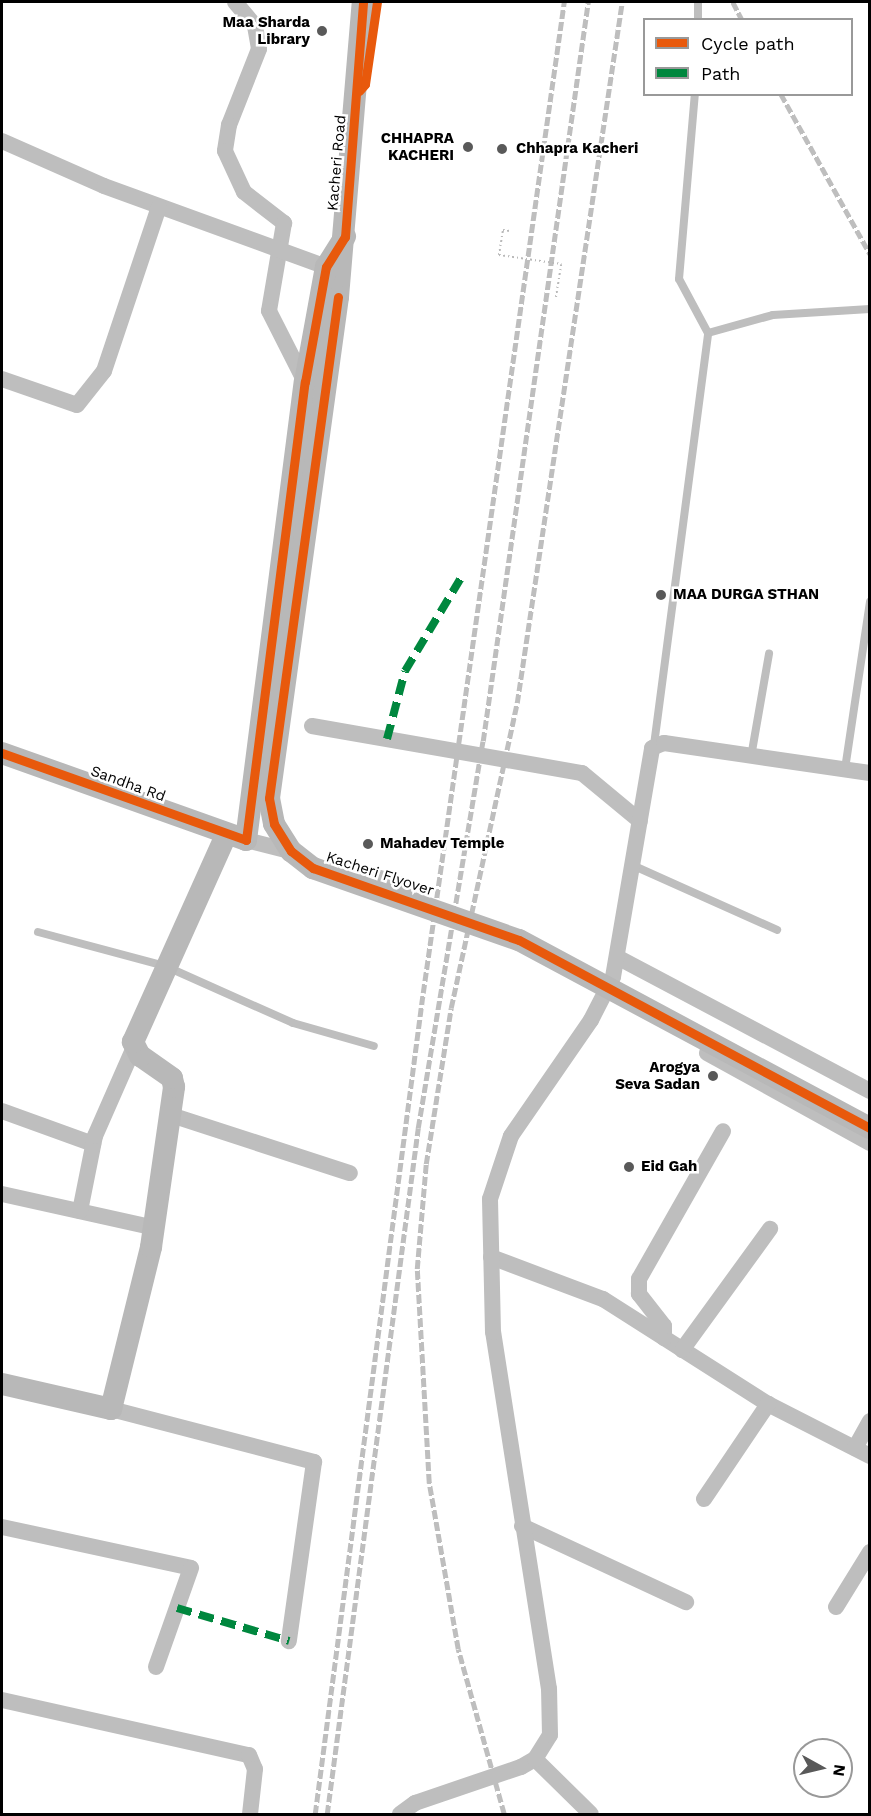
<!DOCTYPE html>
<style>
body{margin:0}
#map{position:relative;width:871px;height:1816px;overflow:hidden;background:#fff;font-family:"Work Sans",sans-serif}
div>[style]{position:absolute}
.path>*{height:2px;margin-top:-1px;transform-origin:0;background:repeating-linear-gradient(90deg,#b9b9b9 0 1.5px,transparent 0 4.5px)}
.lane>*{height:8px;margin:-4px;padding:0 4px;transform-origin:4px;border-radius:4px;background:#bebebe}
.street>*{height:16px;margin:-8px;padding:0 8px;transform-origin:8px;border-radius:8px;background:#bebebe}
.secondary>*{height:22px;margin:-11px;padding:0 11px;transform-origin:11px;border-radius:11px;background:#b8b8b8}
.rail>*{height:4.5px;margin-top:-2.25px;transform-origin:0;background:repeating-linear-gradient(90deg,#bebebe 0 9px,transparent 0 12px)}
.path-bridge>*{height:2px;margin-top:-1px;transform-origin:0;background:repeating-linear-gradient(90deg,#b9b9b9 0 1.5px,transparent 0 4.5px)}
.secondary-bridge>*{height:22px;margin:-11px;padding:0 11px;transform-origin:11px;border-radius:11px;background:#b8b8b8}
.quiet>*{height:8px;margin-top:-4px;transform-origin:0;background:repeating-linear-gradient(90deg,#00873e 0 15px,transparent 0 23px)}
.cycleway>*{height:9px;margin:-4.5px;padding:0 4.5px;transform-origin:4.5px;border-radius:4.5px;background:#e8590c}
.dots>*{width:16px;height:16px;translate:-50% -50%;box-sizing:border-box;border:3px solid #fff;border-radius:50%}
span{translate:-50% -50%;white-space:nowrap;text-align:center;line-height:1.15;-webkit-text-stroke:5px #fff;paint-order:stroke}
.poi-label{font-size:15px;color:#000;font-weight:700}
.right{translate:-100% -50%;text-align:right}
.left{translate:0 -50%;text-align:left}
.street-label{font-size:15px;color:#000}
.frame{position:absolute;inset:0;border:3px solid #000;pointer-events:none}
.legend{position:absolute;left:643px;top:18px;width:210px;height:78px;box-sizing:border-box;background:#fff;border:2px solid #999;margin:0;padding:8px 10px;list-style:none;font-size:18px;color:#000}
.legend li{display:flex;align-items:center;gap:12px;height:30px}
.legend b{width:30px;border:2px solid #999}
.north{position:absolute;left:793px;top:1738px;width:60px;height:60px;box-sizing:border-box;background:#fff;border:2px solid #999;border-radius:50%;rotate:98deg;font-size:16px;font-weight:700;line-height:24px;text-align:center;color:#000}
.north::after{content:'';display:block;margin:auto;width:21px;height:27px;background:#595959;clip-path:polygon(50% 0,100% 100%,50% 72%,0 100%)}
</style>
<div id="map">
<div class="path">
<div style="left:499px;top:255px;width:25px;rotate:-81deg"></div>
<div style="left:503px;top:230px;width:7px;rotate:8deg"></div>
<div style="left:556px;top:297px;width:33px;rotate:-81deg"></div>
</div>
<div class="lane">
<div style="left:698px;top:20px;width:18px;rotate:-90deg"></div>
<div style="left:708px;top:333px;width:67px;rotate:-15.5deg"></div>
<div style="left:773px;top:315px;width:97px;rotate:-3.5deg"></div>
<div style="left:654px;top:745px;width:416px;rotate:-82.5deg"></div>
<div style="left:708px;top:333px;width:61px;rotate:-118.2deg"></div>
<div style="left:679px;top:279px;width:186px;rotate:-85.1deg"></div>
<div style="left:751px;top:757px;width:105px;rotate:-80.1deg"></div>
<div style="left:845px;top:769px;width:169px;rotate:-81.5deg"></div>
<div style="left:632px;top:865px;width:159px;rotate:24.1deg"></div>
<div style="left:38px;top:932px;width:131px;rotate:15deg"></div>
<div style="left:165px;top:966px;width:140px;rotate:24deg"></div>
<div style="left:293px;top:1023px;width:84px;rotate:15.9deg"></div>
</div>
<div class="street">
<div style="left:235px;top:2px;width:31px;rotate:50deg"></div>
<div style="left:255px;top:26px;width:23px;rotate:80deg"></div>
<div style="left:259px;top:49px;width:82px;rotate:111.5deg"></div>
<div style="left:229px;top:125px;width:26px;rotate:99deg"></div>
<div style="left:225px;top:151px;width:45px;rotate:65.1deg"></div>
<div style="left:244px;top:192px;width:51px;rotate:37.8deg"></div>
<div style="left:284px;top:223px;width:89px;rotate:99.7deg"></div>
<div style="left:269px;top:311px;width:80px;rotate:63.1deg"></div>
<div style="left:2px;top:141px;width:111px;rotate:23.8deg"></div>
<div style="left:104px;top:186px;width:236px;rotate:20deg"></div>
<div style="left:2px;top:379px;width:79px;rotate:19.1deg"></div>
<div style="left:77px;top:405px;width:43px;rotate:-51.5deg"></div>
<div style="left:104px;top:371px;width:173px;rotate:-71.5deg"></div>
<div style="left:312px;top:726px;width:274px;rotate:9.9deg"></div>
<div style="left:582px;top:773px;width:75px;rotate:39.6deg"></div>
<div style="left:246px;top:840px;width:53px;rotate:14.3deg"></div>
<div style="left:333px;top:864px;width:80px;rotate:16.6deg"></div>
<div style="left:617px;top:957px;width:286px;rotate:27.9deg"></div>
<div style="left:707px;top:1053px;width:186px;rotate:28.9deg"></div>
<div style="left:2px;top:1111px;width:97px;rotate:19.9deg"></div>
<div style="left:171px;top:1115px;width:188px;rotate:18deg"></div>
<div style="left:2px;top:1194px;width:157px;rotate:12.5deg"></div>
<div style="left:80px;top:1211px;width:76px;rotate:-78.7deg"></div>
<div style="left:95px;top:1136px;width:97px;rotate:-66.3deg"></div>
<div style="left:491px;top:1257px;width:120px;rotate:20.6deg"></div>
<div style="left:603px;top:1299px;width:196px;rotate:32.5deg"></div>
<div style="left:768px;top:1404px;width:114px;rotate:27deg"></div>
<div style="left:664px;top:1338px;width:12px;rotate:-90deg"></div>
<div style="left:664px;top:1326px;width:41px;rotate:-128deg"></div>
<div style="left:639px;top:1294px;width:15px;rotate:-90deg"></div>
<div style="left:639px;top:1279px;width:170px;rotate:-60.4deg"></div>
<div style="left:682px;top:1350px;width:150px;rotate:-54deg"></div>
<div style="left:111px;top:1409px;width:210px;rotate:14.6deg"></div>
<div style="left:314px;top:1462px;width:181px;rotate:98deg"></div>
<div style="left:855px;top:1448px;width:31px;rotate:-61deg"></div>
<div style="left:704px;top:1499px;width:115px;rotate:-56deg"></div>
<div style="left:522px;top:1526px;width:181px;rotate:24.9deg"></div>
<div style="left:2px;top:1527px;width:193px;rotate:12.2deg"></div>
<div style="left:191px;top:1568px;width:105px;rotate:109.5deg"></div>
<div style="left:836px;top:1607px;width:65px;rotate:-58.3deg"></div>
<div style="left:2px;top:1700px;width:253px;rotate:12.6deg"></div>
<div style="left:249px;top:1755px;width:15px;rotate:67deg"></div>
<div style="left:255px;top:1769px;width:45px;rotate:96.3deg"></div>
<div style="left:535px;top:1759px;width:78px;rotate:44.5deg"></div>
<div style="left:400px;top:1814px;width:19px;rotate:-36deg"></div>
<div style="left:415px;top:1803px;width:112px;rotate:-18.8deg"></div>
<div style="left:521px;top:1767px;width:16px;rotate:-30deg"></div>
<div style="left:535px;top:1759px;width:28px;rotate:-58deg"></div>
<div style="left:550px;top:1735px;width:46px;rotate:-91.2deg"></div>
<div style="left:549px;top:1689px;width:361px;rotate:-98.9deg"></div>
<div style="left:493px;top:1332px;width:133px;rotate:-91.3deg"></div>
<div style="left:490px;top:1199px;width:66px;rotate:-71.6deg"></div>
<div style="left:511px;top:1136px;width:141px;rotate:-55.4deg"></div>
<div style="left:591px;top:1020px;width:48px;rotate:-62.9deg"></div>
<div style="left:613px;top:977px;width:232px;rotate:-80.3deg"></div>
<div style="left:652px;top:748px;width:13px;rotate:-23deg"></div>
<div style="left:664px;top:743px;width:208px;rotate:8.3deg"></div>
</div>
<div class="secondary">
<div style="left:338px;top:297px;width:296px;rotate:-85.2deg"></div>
<div style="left:2px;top:753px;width:259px;rotate:19.6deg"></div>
<div style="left:246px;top:840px;width:462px;rotate:-82.7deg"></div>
<div style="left:305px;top:382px;width:117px;rotate:-79.7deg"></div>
<div style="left:326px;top:267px;width:36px;rotate:-58deg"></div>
<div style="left:2px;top:1384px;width:112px;rotate:12.9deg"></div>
<div style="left:111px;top:1409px;width:167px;rotate:-76.1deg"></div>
<div style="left:151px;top:1247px;width:162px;rotate:-81.8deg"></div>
<div style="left:174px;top:1087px;width:9px;rotate:-103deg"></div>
<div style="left:172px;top:1078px;width:39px;rotate:-145deg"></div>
<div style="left:140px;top:1056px;width:16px;rotate:-117deg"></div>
<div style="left:133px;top:1042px;width:227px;rotate:-65.8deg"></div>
</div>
<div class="rail">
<div style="left:733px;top:2px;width:20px;rotate:63deg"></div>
<div style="left:781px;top:94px;width:183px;rotate:60.9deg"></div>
<div style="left:315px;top:1814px;width:828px;rotate:-82.51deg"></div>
<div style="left:423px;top:993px;width:1001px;rotate:-81.9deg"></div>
<div style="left:327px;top:1814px;width:692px;rotate:-82.44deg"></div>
<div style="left:418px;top:1128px;width:392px;rotate:-80.5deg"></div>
<div style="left:483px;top:741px;width:746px;rotate:-81.91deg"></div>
<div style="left:504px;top:1814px;width:171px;rotate:-105.6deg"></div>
<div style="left:458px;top:1649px;width:169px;rotate:-99.9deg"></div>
<div style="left:429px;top:1483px;width:214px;rotate:-93.2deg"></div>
<div style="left:417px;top:1269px;width:105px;rotate:-85.1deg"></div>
<div style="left:426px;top:1164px;width:158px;rotate:-80.9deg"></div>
<div style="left:451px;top:1008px;width:312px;rotate:-77.8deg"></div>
<div style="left:517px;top:703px;width:709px;rotate:-81.48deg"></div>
</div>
<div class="path-bridge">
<div style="left:499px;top:255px;width:63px;rotate:8.3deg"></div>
</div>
<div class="secondary-bridge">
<div style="left:338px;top:297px;width:506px;rotate:97.84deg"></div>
<div style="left:269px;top:798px;width:26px;rotate:79deg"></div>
<div style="left:274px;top:824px;width:32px;rotate:58deg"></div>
<div style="left:291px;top:851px;width:28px;rotate:38deg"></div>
<div style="left:313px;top:868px;width:218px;rotate:19.3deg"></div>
<div style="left:519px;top:940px;width:398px;rotate:28.2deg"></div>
</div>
<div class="quiet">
<div style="left:387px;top:739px;width:70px;rotate:-75.2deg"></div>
<div style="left:405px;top:671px;width:111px;rotate:-59deg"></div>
<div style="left:177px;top:1608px;width:117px;rotate:16.4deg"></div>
</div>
<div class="cycleway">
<div style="left:359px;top:91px;width:9px;rotate:-49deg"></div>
<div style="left:365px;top:84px;width:83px;rotate:-81.7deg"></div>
<div style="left:338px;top:297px;width:506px;rotate:97.84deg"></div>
<div style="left:269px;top:798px;width:26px;rotate:79deg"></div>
<div style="left:274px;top:824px;width:32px;rotate:58deg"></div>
<div style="left:291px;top:851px;width:28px;rotate:38deg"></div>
<div style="left:313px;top:868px;width:218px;rotate:19.3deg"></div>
<div style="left:519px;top:940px;width:398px;rotate:28.2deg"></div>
<div style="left:2px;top:753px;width:259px;rotate:19.6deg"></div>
<div style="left:246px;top:840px;width:462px;rotate:-82.7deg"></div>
<div style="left:305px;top:382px;width:117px;rotate:-79.7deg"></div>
<div style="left:326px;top:267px;width:36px;rotate:-58deg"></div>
<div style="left:345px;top:237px;width:236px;rotate:-85.6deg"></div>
</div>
<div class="dots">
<div style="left:322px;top:31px;background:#595959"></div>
<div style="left:468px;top:147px;background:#595959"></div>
<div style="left:502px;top:149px;background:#595959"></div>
<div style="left:661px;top:595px;background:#595959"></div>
<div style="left:368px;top:844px;background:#595959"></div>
<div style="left:713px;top:1076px;background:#595959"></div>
<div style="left:629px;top:1167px;background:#595959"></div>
</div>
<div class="poi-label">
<span class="right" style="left:310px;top:31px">Maa Sharda<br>Library</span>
<span class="right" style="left:454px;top:147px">CHHAPRA<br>KACHERI</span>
<span class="left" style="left:516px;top:149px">Chhapra Kacheri</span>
<span class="left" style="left:673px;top:595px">MAA DURGA STHAN</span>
<span class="left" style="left:380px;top:844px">Mahadev Temple</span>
<span class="right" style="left:700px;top:1076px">Arogya<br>Seva Sadan</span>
<span class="left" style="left:641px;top:1167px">Eid Gah</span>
</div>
<div class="street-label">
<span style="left:337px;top:163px;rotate:-85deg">Kacheri Road</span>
<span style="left:128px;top:784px;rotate:20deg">Sandha Rd</span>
<span style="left:380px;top:874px;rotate:18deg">Kacheri Flyover</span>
</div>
<div class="frame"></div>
<ul class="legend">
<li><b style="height:8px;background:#e8590c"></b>Cycle path</li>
<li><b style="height:8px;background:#00873e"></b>Path</li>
</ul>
<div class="north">N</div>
</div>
